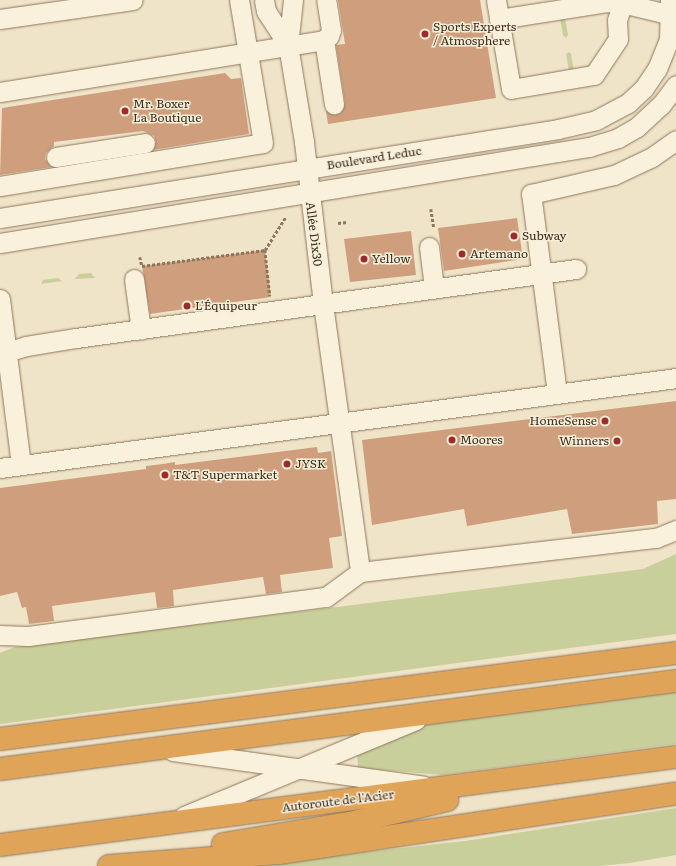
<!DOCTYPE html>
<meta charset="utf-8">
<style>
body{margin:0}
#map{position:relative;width:676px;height:866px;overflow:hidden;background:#f0e4c8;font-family:Literata,serif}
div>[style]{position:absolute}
.green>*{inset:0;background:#c9cf9b}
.building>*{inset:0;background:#cf9f7d}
.path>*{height:2.5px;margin-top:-1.25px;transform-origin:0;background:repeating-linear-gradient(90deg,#8d765c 0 3px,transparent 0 5px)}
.roads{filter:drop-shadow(0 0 1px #8d765c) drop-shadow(0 0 1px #8d765c)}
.minor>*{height:19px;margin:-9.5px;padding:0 9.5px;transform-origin:9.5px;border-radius:9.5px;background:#faf1dc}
.highway>*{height:22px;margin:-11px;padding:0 11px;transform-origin:11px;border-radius:11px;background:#e0a458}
.dots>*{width:11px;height:11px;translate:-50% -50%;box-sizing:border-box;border:2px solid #f7eed8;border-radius:50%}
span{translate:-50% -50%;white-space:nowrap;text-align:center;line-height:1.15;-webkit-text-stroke:3px #f7eed8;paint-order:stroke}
.poi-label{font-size:12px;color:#3d2e20}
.left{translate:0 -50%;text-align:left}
.right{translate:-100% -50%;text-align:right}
.street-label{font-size:12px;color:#3d2e20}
</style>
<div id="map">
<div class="green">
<div style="clip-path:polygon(560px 18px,565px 18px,568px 35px,566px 38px,563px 35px)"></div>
<div style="clip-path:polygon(569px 52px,571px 54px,574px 71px,569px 71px,566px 54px)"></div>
<div style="clip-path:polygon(91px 273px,95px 278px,75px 279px,79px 274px)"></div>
<div style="clip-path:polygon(58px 278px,62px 281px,41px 284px,43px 280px)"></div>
<div style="clip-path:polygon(676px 554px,676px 634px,0 724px,0 653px,15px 647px,643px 569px)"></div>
<div style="clip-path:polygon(676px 692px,676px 744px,442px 775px,358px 768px,357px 749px,398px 732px,447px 720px)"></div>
<div style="clip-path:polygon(676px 808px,676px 855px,630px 863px,600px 866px,239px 866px,465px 841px)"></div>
</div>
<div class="building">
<div style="clip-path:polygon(338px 0,480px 0,496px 98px,328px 124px,326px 111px,335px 115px,341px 113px,345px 103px,336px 45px,345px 44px)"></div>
<div style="clip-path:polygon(225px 73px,231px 79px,241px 78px,249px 134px,153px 150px,156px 142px,154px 136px,143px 131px,54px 142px,54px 146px,46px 153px,45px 159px,51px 167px,0 175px,2px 108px)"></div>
<div style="clip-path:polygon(517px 218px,523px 259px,444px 271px,438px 228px)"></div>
<div style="clip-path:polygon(411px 231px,416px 275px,350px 282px,344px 239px)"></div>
<div style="clip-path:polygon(265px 250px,271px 297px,150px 314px,142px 266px)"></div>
<div style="clip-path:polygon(676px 401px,676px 499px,657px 501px,658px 524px,572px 534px,567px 509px,467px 526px,464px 509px,372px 525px,362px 440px)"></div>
<div style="clip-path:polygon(317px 447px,318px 453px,331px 451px,342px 536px,329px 538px,333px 568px,280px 575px,282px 592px,266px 594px,263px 577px,173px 590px,174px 606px,157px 608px,155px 592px,52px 606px,54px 621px,29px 624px,26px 607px,22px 608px,17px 592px,0 596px,0 488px,146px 469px,146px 466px,163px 464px,175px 462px,175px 465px)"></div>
</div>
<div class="path">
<div style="left:431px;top:209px;width:18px;rotate:81deg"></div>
<div style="left:338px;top:223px;width:9px;rotate:-6deg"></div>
<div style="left:265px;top:250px;width:39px;rotate:-58deg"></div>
<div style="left:140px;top:257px;width:9px;rotate:77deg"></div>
<div style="left:142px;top:266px;width:124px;rotate:-7.4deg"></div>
<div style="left:265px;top:250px;width:46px;rotate:83.8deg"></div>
</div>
<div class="roads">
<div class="minor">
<div style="left:264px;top:0;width:11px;rotate:80deg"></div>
<div style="left:266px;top:11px;width:40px;rotate:57.1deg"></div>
<div style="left:293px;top:0;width:45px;rotate:96.3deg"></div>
<div style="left:288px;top:45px;width:98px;rotate:80.6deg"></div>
<div style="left:304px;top:142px;width:163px;rotate:83.3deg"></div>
<div style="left:323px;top:304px;width:271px;rotate:82.1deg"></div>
<div style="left:496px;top:0;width:90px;rotate:80.4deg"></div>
<div style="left:511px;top:89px;width:84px;rotate:-9.6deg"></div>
<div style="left:594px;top:75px;width:43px;rotate:-56.3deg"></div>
<div style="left:618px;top:39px;width:19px;rotate:-93deg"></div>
<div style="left:617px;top:20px;width:21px;rotate:-71deg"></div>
<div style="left:0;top:19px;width:134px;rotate:-8.1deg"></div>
<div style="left:499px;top:19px;width:109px;rotate:-8.9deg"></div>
<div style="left:607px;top:2px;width:23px;rotate:7deg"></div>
<div style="left:630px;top:5px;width:47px;rotate:13.4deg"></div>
<div style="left:324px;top:40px;width:65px;rotate:81.1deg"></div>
<div style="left:0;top:92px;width:328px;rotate:-9.1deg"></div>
<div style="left:324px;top:40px;width:6px;rotate:-39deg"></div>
<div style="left:329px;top:36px;width:6px;rotate:-72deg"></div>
<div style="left:331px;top:30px;width:30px;rotate:-99deg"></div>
<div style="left:56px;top:157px;width:90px;rotate:-8.9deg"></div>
<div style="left:0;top:186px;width:266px;rotate:-9.3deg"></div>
<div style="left:263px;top:143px;width:145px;rotate:-99.5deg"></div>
<div style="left:0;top:218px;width:565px;rotate:-9.06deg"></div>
<div style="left:558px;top:129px;width:39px;rotate:-13deg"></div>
<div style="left:596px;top:120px;width:36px;rotate:-28deg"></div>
<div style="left:628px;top:103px;width:22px;rotate:-43deg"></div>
<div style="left:644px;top:88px;width:23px;rotate:-56deg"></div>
<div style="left:657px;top:69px;width:31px;rotate:-68deg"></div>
<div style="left:669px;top:40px;width:40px;rotate:-88.6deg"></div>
<div style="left:0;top:243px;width:597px;rotate:-9.26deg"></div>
<div style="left:589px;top:147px;width:30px;rotate:-17deg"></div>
<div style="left:618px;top:138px;width:22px;rotate:-30deg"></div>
<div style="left:637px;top:127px;width:33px;rotate:-43deg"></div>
<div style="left:661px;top:105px;width:25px;rotate:-53deg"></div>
<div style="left:429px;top:247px;width:41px;rotate:83deg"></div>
<div style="left:134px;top:279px;width:51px;rotate:82.2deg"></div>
<div style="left:0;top:299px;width:167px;rotate:82.8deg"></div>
<div style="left:0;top:354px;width:27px;rotate:-17deg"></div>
<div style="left:26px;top:346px;width:51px;rotate:-9.1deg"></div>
<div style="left:76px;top:338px;width:505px;rotate:-7.86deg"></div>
<div style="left:557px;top:393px;width:201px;rotate:-97.4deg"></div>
<div style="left:531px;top:194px;width:85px;rotate:-12.9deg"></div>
<div style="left:614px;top:175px;width:42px;rotate:-25.3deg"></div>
<div style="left:652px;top:157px;width:29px;rotate:-35deg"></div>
<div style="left:0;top:468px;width:682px;rotate:-7.58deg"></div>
<div style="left:0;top:635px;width:28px;rotate:2deg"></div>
<div style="left:28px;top:636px;width:301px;rotate:-7.5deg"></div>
<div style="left:326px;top:597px;width:42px;rotate:-36.3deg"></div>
<div style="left:360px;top:572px;width:298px;rotate:-6.6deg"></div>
<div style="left:656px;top:538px;width:22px;rotate:-22deg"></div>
<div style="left:173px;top:751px;width:253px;rotate:7.9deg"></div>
<div style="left:184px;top:816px;width:251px;rotate:-22.5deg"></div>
</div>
<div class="highway">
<div style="left:0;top:739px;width:681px;rotate:-7.25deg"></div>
<div style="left:0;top:769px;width:682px;rotate:-7.42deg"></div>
<div style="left:223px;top:844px;width:129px;rotate:-9.4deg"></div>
<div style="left:350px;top:823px;width:100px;rotate:-13.3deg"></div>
<div style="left:0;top:845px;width:682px;rotate:-7.42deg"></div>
<div style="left:109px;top:866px;width:170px;rotate:-4.4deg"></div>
<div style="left:279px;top:853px;width:401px;rotate:-8.5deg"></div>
</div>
</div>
<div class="dots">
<div style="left:425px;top:34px;background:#9e2a2b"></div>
<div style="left:125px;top:111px;background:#9e2a2b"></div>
<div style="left:514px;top:236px;background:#9e2a2b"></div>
<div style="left:462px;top:254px;background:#9e2a2b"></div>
<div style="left:364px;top:259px;background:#9e2a2b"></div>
<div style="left:187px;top:306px;background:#9e2a2b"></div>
<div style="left:605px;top:421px;background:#9e2a2b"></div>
<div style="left:452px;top:440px;background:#9e2a2b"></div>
<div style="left:617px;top:441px;background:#9e2a2b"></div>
<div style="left:287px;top:464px;background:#9e2a2b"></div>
<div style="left:165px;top:475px;background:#9e2a2b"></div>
</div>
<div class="poi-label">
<span class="left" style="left:433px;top:34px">Sports Experts<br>/ Atmosphere</span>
<span class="left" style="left:133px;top:111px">Mr. Boxer<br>La Boutique</span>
<span class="left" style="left:522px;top:236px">Subway</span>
<span class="left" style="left:470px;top:254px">Artemano</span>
<span class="left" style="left:372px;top:259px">Yellow</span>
<span class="left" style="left:195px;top:306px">L'Équipeur</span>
<span class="right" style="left:597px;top:421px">HomeSense</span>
<span class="left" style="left:460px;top:440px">Moores</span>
<span class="right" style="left:609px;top:441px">Winners</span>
<span class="left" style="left:295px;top:464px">JYSK</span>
<span class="left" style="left:173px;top:475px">T&amp;T Supermarket</span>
</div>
<div class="street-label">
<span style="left:374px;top:158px;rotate:-9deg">Boulevard Leduc</span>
<span style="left:314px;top:234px;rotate:83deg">Allée Dix30</span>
<span style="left:338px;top:801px;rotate:-7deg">Autoroute de l'Acier</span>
</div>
</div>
